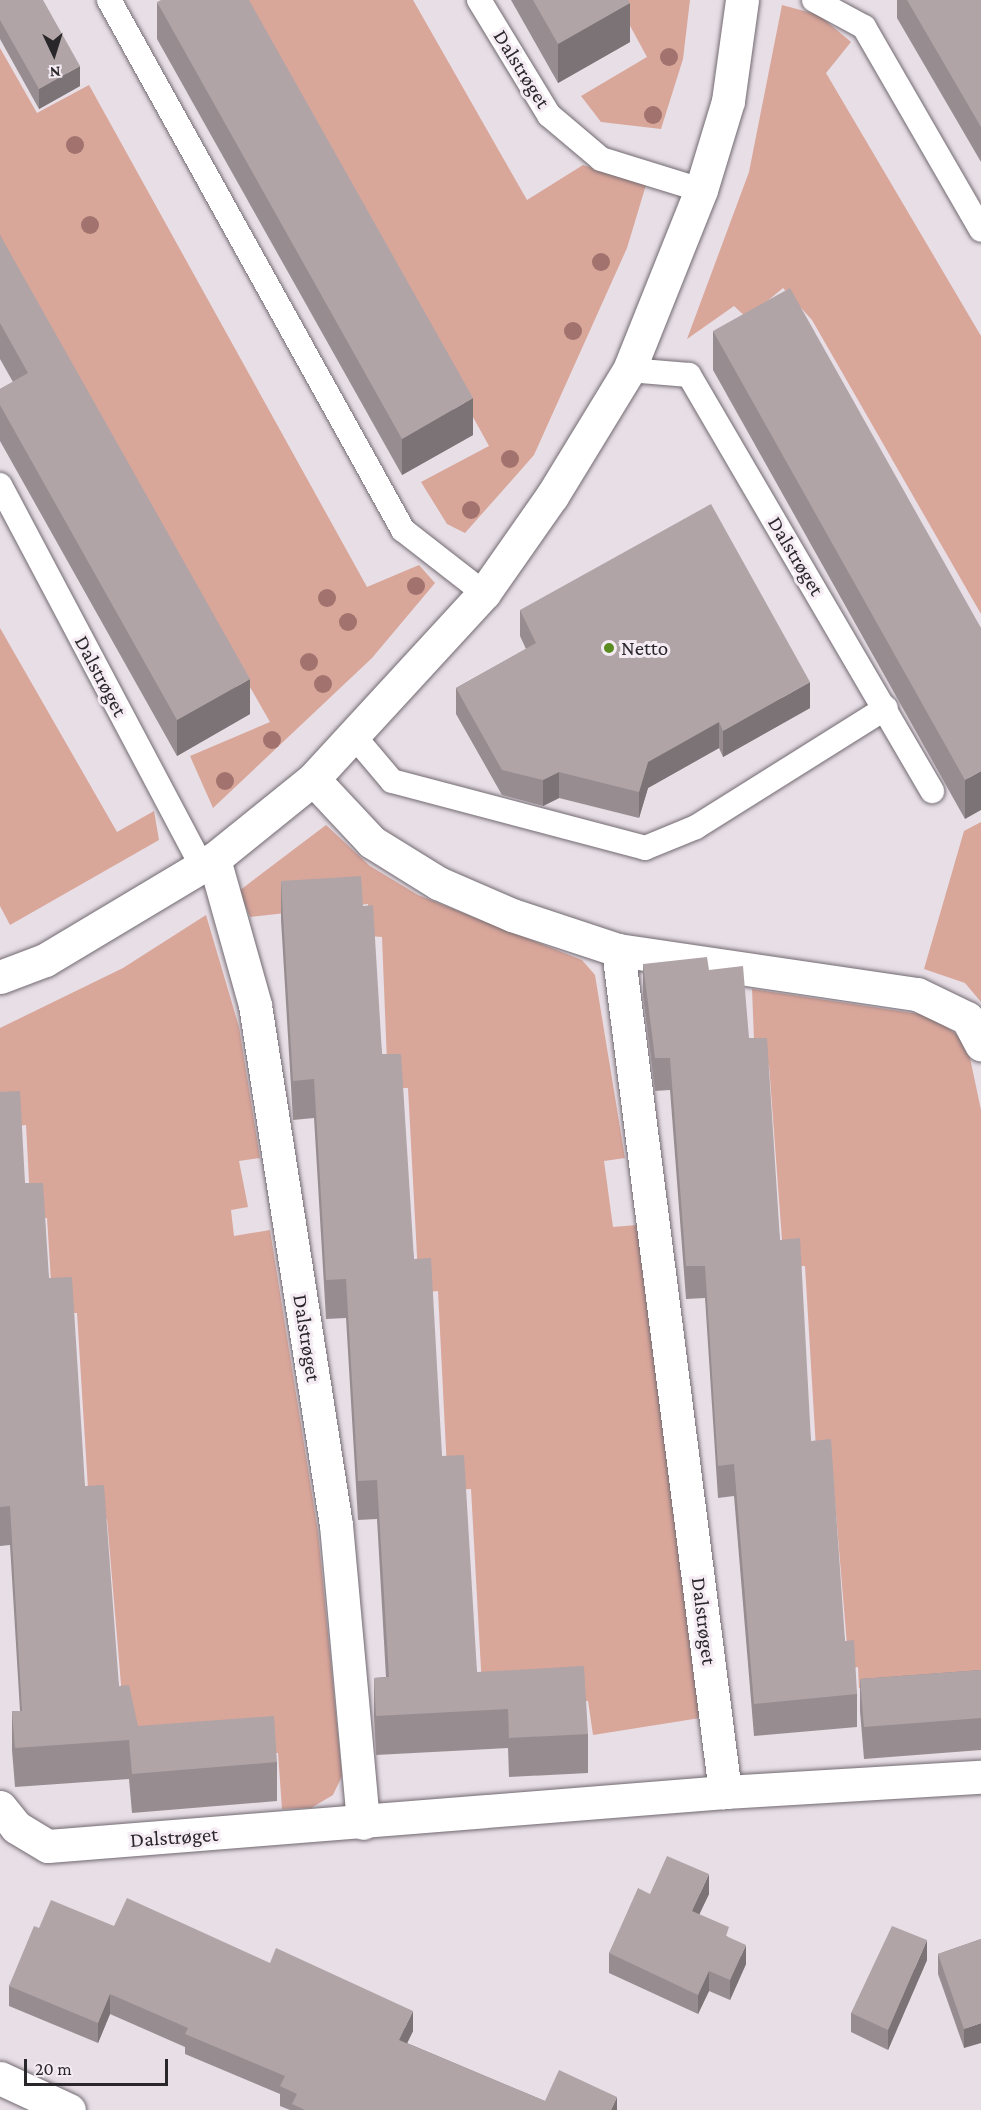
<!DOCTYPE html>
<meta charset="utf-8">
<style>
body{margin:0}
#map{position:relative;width:981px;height:2110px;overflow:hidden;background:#e7dee6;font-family:"Crimson Pro",serif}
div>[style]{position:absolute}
.green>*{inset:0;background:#d9a69a}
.roads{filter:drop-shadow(0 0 2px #726a71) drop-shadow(0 0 2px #726a71)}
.service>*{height:24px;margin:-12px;padding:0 12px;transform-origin:12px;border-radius:12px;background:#fff}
.minor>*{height:33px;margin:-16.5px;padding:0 16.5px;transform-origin:16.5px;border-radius:16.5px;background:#fff}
.tertiary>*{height:33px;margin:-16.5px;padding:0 16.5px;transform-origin:16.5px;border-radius:16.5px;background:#fff}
.trees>*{width:18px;height:18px;margin:-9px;border-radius:50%;background:#a2736e}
.wall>*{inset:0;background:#978d90}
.shaded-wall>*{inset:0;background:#7b7375}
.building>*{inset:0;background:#b0a4a7}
.dots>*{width:16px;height:16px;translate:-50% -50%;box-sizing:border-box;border:3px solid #f4ebf3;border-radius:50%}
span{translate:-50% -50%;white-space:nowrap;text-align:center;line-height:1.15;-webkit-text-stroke:6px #f4ebf3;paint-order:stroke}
.street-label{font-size:21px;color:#2a272a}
.poi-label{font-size:21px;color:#2a272a}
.left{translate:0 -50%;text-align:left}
.north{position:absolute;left:24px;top:24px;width:60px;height:60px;-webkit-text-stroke:4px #f4ebf3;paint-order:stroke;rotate:176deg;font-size:16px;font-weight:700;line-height:24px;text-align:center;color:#2a272a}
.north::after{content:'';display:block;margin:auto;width:21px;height:27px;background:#2a272a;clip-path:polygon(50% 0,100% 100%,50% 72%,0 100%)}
.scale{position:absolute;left:24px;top:2059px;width:144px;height:27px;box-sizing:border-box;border:3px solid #2a272a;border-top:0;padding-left:8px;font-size:18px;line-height:21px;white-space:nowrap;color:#2a272a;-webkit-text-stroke:4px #f4ebf3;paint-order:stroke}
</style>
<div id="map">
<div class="green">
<div style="clip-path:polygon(243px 0,413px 0,527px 200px,583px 165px,646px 185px,627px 248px,534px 455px,465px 533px,447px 524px,421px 482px,489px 446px)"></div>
<div style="clip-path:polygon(616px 0,690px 0,683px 59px,661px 129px,601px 122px,581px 96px,647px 57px)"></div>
<div style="clip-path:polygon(782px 5px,819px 15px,851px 42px,826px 73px,981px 336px,981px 614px,812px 320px,783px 288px,747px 318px,734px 306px,687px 339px,749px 172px)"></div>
<div style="clip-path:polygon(0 48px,37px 113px,89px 85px,367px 587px,419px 565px,435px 583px,372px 658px,213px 808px,190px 756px,270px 722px,0 250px)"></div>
<div style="clip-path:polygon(0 628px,117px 832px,154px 811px,159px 840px,10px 925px,0 906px)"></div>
<div style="clip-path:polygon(981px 822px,981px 1002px,965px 983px,924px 969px,964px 831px)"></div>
<div style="clip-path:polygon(326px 825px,370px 866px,418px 895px,582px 960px,595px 975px,625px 1158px,604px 1161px,613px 1227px,637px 1225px,700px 1718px,593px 1735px,588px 1701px,483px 1705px,471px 1489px,448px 1490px,438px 1291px,419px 1293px,408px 1088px,388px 1088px,382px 937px,369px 936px,368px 904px,250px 917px,239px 891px)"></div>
<div style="clip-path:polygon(206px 915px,239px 1027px,260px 1158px,239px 1161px,248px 1207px,231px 1210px,234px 1236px,270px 1230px,318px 1532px,342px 1776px,333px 1795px,311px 1808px,282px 1809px,278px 1753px,141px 1760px,124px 1720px,107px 1519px,90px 1521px,77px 1313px,53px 1313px,47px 1218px,31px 1219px,26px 1125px,0 1128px,0 1028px,123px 968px)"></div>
<div style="clip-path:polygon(752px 989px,933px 1016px,961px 1038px,970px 1058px,981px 1110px,981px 1699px,859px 1688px,858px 1667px,849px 1669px,832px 1465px,817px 1465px,805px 1266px,784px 1267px,769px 1065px,755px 1064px)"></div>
</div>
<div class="roads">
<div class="service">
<div style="left:109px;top:0;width:606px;rotate:60.98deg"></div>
<div style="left:403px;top:530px;width:103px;rotate:37.9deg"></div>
<div style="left:479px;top:0;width:135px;rotate:58.7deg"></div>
<div style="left:549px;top:115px;width:68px;rotate:40.2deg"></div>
<div style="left:601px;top:159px;width:105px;rotate:17.2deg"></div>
<div style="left:814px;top:0;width:57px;rotate:28.4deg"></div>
<div style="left:864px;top:27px;width:234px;rotate:60deg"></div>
<div style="left:629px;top:370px;width:60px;rotate:4.8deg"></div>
<div style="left:689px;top:375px;width:482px;rotate:59.7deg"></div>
<div style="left:0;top:485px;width:431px;rotate:62.1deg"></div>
<div style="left:353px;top:735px;width:60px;rotate:49.7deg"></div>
<div style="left:392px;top:781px;width:262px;rotate:14.8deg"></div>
<div style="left:645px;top:848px;width:55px;rotate:-22.4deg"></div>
<div style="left:696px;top:827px;width:224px;rotate:-32.1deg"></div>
</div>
<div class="minor">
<div style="left:313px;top:779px;width:86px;rotate:46.9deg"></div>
<div style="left:372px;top:842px;width:78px;rotate:31.8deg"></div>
<div style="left:438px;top:883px;width:81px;rotate:23.4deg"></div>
<div style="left:512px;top:915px;width:112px;rotate:18.3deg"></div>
<div style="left:618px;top:950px;width:302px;rotate:8.4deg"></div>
<div style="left:917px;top:994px;width:55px;rotate:25.6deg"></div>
<div style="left:967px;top:1018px;width:30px;rotate:62deg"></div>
<div style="left:214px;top:859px;width:152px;rotate:74.3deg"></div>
<div style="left:255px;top:1005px;width:526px;rotate:81.15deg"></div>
<div style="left:336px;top:1525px;width:299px;rotate:84.8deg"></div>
<div style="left:618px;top:950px;width:849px;rotate:82.76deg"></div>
<div style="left:0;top:977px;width:48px;rotate:-20.7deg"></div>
<div style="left:45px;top:960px;width:197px;rotate:-30.9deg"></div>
<div style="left:214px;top:859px;width:127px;rotate:-38.9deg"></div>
<div style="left:313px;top:779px;width:253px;rotate:-47.4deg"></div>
<div style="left:484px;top:593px;width:118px;rotate:-55deg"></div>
<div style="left:552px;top:496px;width:148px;rotate:-58.6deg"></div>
<div style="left:629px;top:370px;width:194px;rotate:-68.2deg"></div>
<div style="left:701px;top:190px;width:93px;rotate:-73.1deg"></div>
<div style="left:728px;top:101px;width:102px;rotate:-82.1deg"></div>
<div style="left:0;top:1807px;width:26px;rotate:51deg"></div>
<div style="left:16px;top:1827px;width:37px;rotate:31deg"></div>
<div style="left:48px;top:1846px;width:679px;rotate:-4.56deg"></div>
<div style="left:725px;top:1792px;width:256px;rotate:-3.4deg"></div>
</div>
<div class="tertiary">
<div style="left:0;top:2078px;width:76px;rotate:24.9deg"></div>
</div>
</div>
<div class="trees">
<div style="left:669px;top:57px"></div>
<div style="left:653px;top:115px"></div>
<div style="left:75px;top:145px"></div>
<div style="left:90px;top:225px"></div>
<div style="left:601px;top:262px"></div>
<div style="left:573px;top:331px"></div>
<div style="left:510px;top:459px"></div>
<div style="left:471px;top:510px"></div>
<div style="left:416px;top:586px"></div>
<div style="left:327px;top:598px"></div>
<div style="left:348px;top:622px"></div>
<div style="left:309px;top:662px"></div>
<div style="left:323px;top:684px"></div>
<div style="left:272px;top:740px"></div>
<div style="left:225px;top:781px"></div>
</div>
<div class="wall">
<div style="clip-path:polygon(0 0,80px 86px,39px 109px,0 39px)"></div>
<div style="clip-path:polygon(511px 0,628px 0,630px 42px,558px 83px)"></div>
<div style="clip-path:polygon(897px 0,981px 0,981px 162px,897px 18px)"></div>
<div style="clip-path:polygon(157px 2px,473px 435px,402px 475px,157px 39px)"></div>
<div style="clip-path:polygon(0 235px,250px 714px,177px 756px,0 441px,0 389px,13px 382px,0 359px)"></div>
<div style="clip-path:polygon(713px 331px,981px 628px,965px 819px,713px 370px)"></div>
<div style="clip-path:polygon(520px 610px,810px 708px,723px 757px,719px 748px,648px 788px,639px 818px,559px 798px,543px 806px,502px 795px,456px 714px,456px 688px,526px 649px,520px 636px)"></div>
<div style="clip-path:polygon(281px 881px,363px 906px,382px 1054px,414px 1259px,442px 1456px,477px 1672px,588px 1734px,588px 1773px,509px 1777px,508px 1748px,376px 1755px,374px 1717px,374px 1678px,386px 1677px,377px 1519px,358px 1520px,346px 1318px,326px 1319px,314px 1118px,293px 1120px,281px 920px)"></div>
<div style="clip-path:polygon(643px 964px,709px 970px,749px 1038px,811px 1441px,845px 1641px,857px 1694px,857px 1727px,754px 1736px,734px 1496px,718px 1498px,705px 1298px,686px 1299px,670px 1090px,655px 1091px,643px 996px)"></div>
<div style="clip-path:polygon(0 1092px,25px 1183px,49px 1278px,119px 1686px,138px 1726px,277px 1762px,277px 1801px,132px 1813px,129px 1779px,15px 1787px,12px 1750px,12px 1711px,20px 1711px,10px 1545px,0 1546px)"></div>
<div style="clip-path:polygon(981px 1670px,981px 1750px,864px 1759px,860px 1711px,860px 1679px)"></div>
<div style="clip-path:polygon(650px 1894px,709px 1894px,699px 1914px,729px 1938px,746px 1964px,730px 2000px,709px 1991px,698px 2014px,609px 1973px,609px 1953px)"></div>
<div style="clip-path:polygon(114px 1926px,413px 2031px,407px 2043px,545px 2101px,617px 2110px,290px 2110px,280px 2106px,280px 2094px,185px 2054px,185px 2047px,110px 2014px,98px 2043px,9px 2006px,9px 1986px,39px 1928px)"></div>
<div style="clip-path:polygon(981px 1939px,964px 2048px,938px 1974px,938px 1954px)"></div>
<div style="clip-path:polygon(927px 1960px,888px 2050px,851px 2032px,851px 2013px)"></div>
</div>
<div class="shaded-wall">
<div style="clip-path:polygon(630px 3px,630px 42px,558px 83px,558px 44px)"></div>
<div style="clip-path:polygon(80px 66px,80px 86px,39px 109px,39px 89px)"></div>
<div style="clip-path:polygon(473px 398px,473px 435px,402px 475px,402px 439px)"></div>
<div style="clip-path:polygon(250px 679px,250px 714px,177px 756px,177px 720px)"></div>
<div style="clip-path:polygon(810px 682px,810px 708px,723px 757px,723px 731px)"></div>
<div style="clip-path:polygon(719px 722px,719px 748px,648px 788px,639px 818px,639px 792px,648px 762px)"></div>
<div style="clip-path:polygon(981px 771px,981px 810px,965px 819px,965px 780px)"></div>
<div style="clip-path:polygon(559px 772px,559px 798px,543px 806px,543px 780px)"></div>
<div style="clip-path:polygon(709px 1874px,709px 1894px,692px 1930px,692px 1911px)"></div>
<div style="clip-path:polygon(927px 1940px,927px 1960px,888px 2050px,888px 2030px)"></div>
<div style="clip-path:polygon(746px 1945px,746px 1964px,730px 2000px,730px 1980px)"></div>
<div style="clip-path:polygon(709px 1971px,709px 1991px,698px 2014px,698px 1995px)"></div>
<div style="clip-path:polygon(110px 1994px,110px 2014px,98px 2043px,98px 2023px)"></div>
<div style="clip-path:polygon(413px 2011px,413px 2031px,399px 2060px,399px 2040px)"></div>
<div style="clip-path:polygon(981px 2023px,981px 2043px,964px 2048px,964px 2029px)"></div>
<div style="clip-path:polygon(617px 2097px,617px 2110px,611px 2110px)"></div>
</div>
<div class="building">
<div style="clip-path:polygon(0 0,43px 0,80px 66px,39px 89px,0 20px)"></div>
<div style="clip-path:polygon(161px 0,249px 0,473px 398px,402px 439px,157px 2px)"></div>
<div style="clip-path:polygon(533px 0,628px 0,630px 3px,558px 44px)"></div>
<div style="clip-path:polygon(907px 0,981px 0,981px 127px)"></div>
<div style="clip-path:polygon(0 235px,250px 679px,177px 720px,0 405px,0 389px,28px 373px,0 323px)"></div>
<div style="clip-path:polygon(790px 288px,981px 628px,981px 771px,965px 780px,713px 331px)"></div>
<div style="clip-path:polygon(711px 504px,810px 682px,723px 731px,719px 722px,648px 762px,639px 792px,559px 772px,543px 780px,502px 770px,456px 688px,536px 643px,520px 610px)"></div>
<div style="clip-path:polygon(361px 876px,363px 906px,373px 905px,382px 1054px,401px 1054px,414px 1259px,431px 1258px,442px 1456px,464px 1455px,477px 1672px,584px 1666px,588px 1734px,509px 1738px,508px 1709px,376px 1716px,374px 1678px,389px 1677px,377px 1480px,358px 1481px,346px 1279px,326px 1280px,314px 1079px,293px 1081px,281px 881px)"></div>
<div style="clip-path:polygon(707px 957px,709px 970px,743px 966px,749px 1038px,767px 1038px,780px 1240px,800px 1238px,811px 1441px,831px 1439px,845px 1641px,854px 1640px,857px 1694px,754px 1704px,734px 1464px,718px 1466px,705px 1266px,686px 1266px,670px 1058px,655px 1058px,643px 964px)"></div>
<div style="clip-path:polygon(20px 1091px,25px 1183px,43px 1183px,49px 1278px,72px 1277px,85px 1486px,104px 1485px,119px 1686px,129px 1685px,138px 1726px,274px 1716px,277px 1762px,132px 1774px,129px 1740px,15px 1748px,12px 1711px,22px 1711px,10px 1506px,0 1507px,0 1092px)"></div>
<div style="clip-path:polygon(981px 1670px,981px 1718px,864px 1727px,860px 1679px)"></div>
<div style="clip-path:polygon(667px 1856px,709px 1874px,692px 1911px,729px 1927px,726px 1936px,746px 1945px,730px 1980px,709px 1971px,698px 1995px,609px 1953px,638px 1888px,650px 1894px)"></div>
<div style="clip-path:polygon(127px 1898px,270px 1963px,276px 1948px,413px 2011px,399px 2040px,545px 2101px,559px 2070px,617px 2097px,611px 2110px,305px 2110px,292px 2104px,297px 2094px,280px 2086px,285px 2076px,185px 2034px,188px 2028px,110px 1994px,98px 2023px,9px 1986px,34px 1926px,39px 1928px,51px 1900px,114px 1926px)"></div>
<div style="clip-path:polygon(892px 1926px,927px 1940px,888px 2030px,851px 2013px)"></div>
<div style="clip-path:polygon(981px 1939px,981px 2023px,964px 2029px,938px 1954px)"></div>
</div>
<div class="dots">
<div style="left:609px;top:648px;background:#5b8c22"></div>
</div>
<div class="street-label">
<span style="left:522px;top:69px;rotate:58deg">Dalstrøget</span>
<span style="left:796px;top:556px;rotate:59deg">Dalstrøget</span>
<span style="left:101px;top:676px;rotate:62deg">Dalstrøget</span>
<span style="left:307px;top:1338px;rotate:81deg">Dalstrøget</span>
<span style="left:704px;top:1621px;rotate:83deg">Dalstrøget</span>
<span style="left:174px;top:1837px;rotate:-4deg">Dalstrøget</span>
</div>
<div class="poi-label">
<span class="left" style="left:621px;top:648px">Netto</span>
</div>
<div class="north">N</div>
<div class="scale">20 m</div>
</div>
